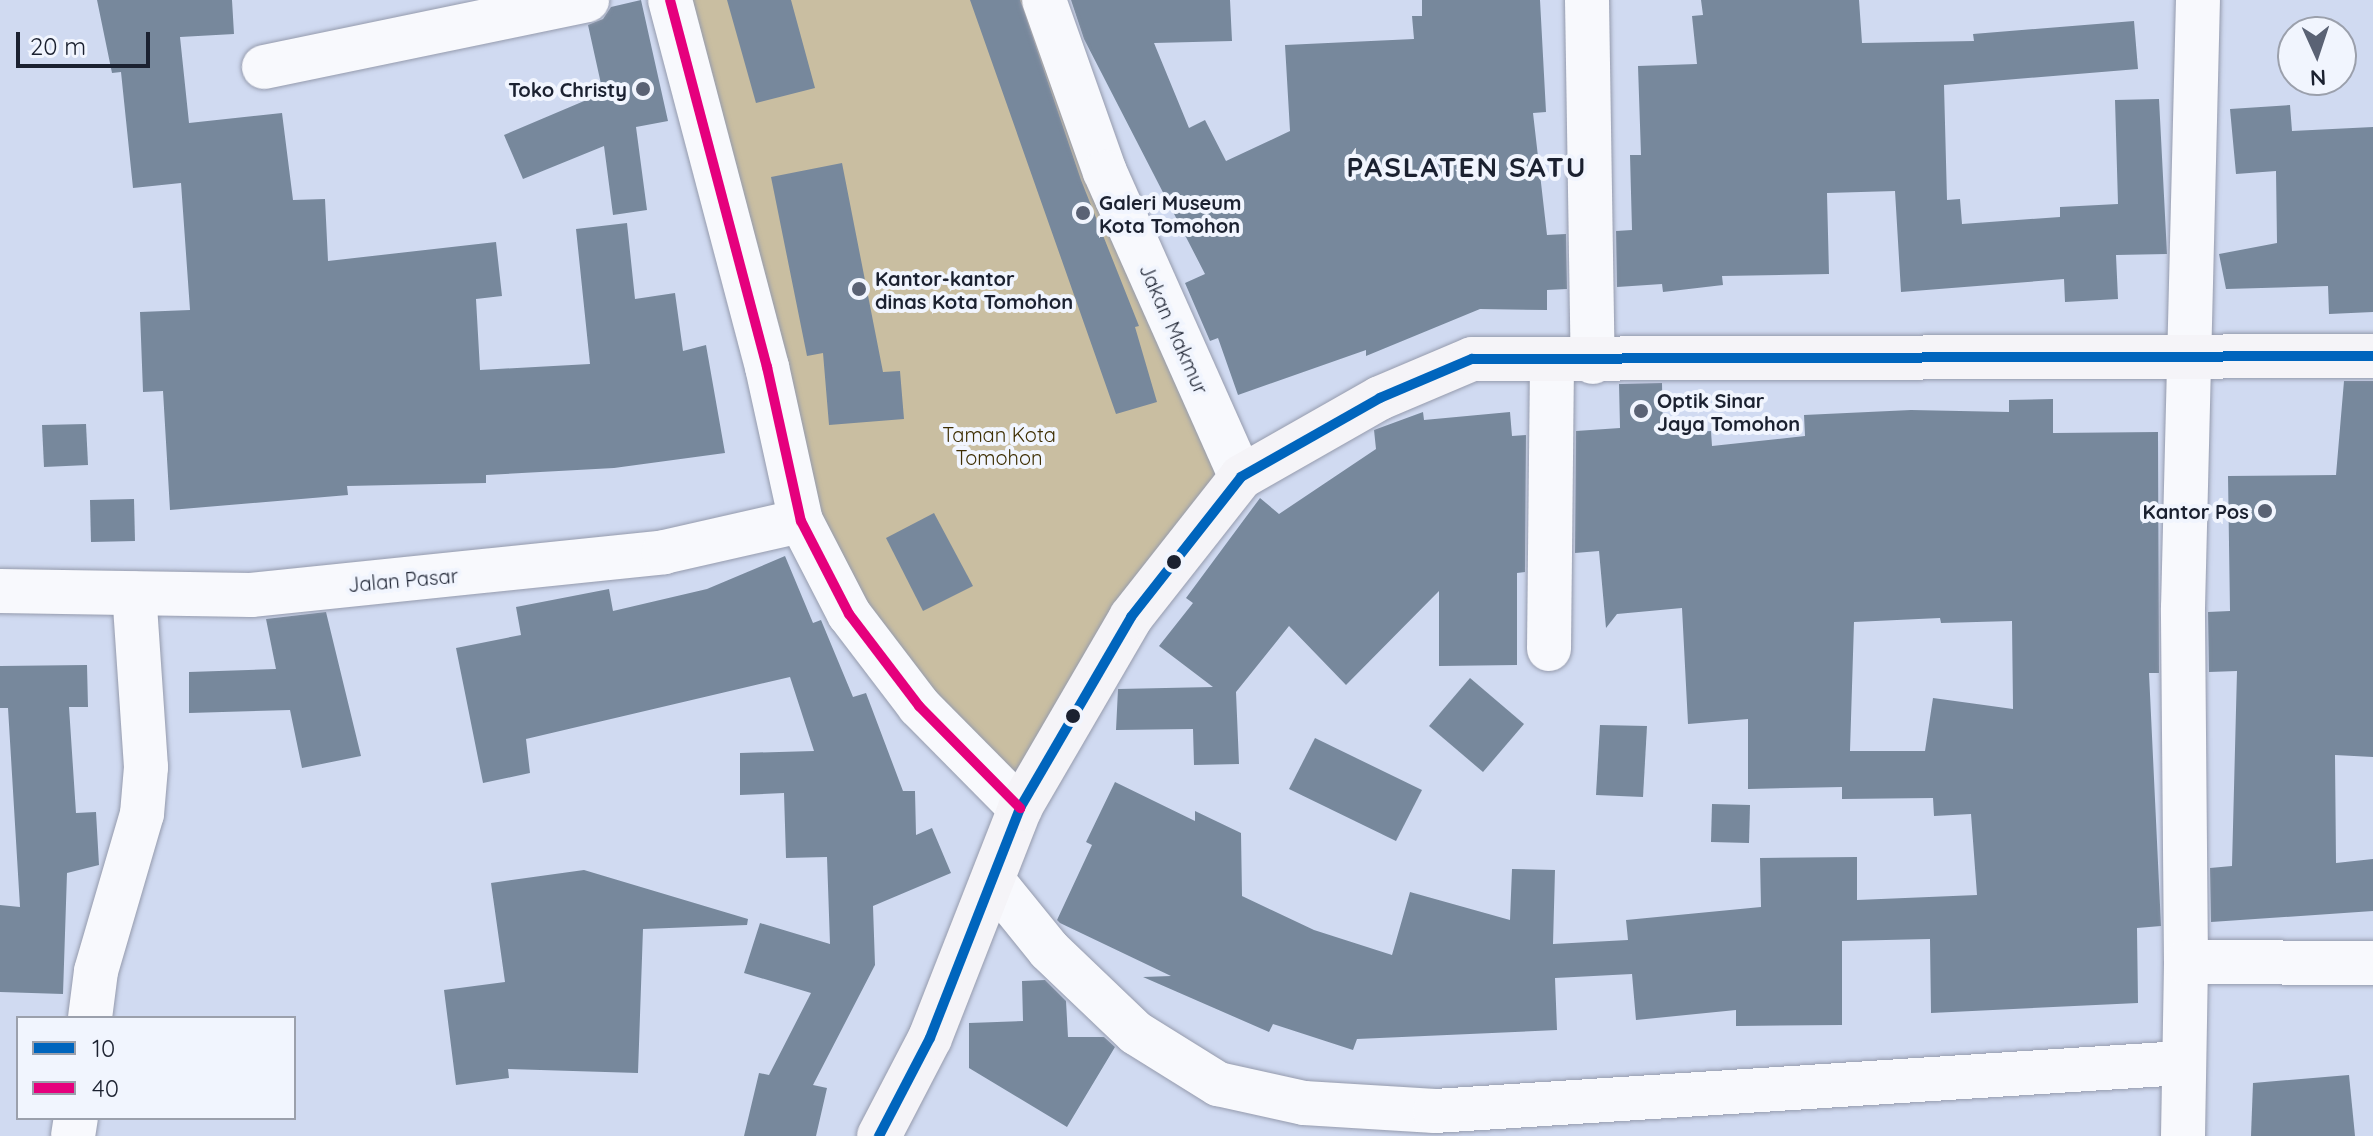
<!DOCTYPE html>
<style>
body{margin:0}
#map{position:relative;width:2373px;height:1136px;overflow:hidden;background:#d0daf1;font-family:Quicksand,sans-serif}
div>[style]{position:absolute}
.green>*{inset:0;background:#c9bea1}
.building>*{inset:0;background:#77889c}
.roads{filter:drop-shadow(0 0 2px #959bad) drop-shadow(0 0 2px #959bad)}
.street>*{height:44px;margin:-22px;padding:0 22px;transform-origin:22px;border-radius:22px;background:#f8f9fd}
.secondary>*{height:44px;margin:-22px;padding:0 22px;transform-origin:22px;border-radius:22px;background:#f5f4f8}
.bus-1>*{height:10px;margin:-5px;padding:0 5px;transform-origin:5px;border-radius:5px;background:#0065bd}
.bus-2>*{height:10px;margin:-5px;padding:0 5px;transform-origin:5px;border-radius:5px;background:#e5007d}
.dots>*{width:22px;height:22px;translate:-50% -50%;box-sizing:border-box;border:4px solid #f1f5fe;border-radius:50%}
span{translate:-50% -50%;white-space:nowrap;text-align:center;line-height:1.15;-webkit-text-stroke:8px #f1f5fe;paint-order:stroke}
.poi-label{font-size:20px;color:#1b2130;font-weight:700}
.right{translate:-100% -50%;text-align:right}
.left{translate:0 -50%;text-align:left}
.street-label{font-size:20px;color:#1b2130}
.park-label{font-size:20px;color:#3e2e02}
.district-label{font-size:28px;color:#1b2130;font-weight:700;letter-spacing:2px}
.legend{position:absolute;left:16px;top:1016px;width:280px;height:104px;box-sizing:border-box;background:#f1f5fe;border:2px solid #9ba0ac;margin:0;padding:10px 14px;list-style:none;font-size:24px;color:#1b2130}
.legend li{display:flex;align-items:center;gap:16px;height:40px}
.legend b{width:40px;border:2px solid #9ba0ac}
.north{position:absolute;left:2277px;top:16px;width:80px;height:80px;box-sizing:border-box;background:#f1f5fe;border:2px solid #9ba0ac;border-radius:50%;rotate:177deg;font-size:22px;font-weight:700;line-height:32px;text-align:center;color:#1b2130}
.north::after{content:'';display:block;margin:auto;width:28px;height:36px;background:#5a6274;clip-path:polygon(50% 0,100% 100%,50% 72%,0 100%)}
.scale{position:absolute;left:16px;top:32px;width:134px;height:36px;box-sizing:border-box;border:4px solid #1b2130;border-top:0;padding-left:10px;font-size:24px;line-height:28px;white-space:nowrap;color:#1b2130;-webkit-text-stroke:6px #f1f5fe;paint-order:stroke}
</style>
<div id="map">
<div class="green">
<div style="clip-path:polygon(670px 0,1044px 0,1241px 477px,1020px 808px,849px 614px)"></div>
</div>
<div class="building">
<div style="clip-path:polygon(97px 0,232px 0,234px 34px,180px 37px,189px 123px,282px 113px,293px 200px,325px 199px,328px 261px,496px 242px,502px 296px,476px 299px,480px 370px,590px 364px,576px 229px,627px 223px,635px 299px,675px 293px,683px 351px,706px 345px,725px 453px,614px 468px,486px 475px,486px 483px,347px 486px,348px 495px,170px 510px,163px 391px,143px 392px,140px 312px,190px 310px,181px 183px,133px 188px,121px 72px,112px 73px)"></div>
<div style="clip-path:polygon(641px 0,668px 121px,636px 127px,647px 210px,613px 215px,604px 146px,523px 179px,504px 135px,603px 93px,588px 25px,603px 19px,611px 7px)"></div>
<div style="clip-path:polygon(727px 0,791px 0,815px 88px,756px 103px)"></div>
<div style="clip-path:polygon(970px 0,1020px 0,1081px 180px,1139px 326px,1135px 327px,1157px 402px,1116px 414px)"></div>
<div style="clip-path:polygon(1071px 0,1230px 0,1232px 41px,1154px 43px,1189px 128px,1205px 120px,1226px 161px,1290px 131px,1285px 45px,1414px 39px,1412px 16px,1422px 16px,1422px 0,1540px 0,1546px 112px,1533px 113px,1547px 235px,1566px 234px,1567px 289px,1547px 290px,1547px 310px,1480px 309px,1366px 356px,1366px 350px,1238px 395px,1218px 338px,1210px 341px,1185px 283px,1205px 274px,1084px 39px)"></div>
<div style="clip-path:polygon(1701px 0,1859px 0,1862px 43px,1974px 41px,1973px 34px,2134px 21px,2138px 69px,1944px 85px,1947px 200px,1960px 199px,1962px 224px,2060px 217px,2060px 207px,2118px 204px,2115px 100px,2159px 99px,2167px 254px,2116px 255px,2118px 299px,2065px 302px,2064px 279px,1901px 292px,1895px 191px,1827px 193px,1829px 274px,1722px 276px,1723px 285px,1663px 292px,1662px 284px,1617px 287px,1616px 231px,1632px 230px,1630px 155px,1641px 155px,1638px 66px,1697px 64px,1692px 16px,1703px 15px)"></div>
<div style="clip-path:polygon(2290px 105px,2292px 131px,2373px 127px,2373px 312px,2329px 314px,2328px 286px,2226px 289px,2219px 254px,2277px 243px,2276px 171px,2236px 174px,2230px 109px)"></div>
<div style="clip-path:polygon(842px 163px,883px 372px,900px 371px,904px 419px,829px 425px,823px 353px,807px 356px,771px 177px)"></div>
<div style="clip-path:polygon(2344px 381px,2373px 381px,2373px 757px,2335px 755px,2336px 863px,2373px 859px,2373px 911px,2211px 922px,2210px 868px,2232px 866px,2237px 671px,2209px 672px,2208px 612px,2230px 611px,2228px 476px,2336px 475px)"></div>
<div style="clip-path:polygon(evenodd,1662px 383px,1663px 433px,1711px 431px,1712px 446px,1805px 436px,1804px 415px,1911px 410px,2009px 412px,2009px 400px,2053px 399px,2053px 433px,2158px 432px,2159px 673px,2149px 673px,2161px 926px,2137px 928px,2138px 1003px,1931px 1013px,1930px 939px,1842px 941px,1842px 1025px,1736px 1026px,1736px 1010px,1636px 1020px,1632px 974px,1555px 978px,1557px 1030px,1357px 1039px,1353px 1050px,1273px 1024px,1269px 1032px,1143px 977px,1171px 976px,1060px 923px,1057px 920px,1092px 845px,1086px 842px,1115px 782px,1195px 821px,1195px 811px,1241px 833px,1242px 896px,1314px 930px,1392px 955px,1410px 892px,1510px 920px,1512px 869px,1555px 870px,1553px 944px,1628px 940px,1626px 920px,1761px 907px,1760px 858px,1857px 857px,1857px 900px,1977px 895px,1971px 814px,1934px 816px,1933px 798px,1842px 799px,1842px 787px,1748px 789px,1748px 719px,1688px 724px,1682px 608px,1617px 614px,1606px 628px,1599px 551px,1575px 553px,1576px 431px,1620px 428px,1619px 384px,1662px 383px,1940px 618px,1941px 623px,2012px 621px,2013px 709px,1933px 698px,1925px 751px,1850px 751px,1854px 622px,1940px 618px)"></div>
<div style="clip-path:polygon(1423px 412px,1424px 420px,1510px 412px,1512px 436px,1526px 435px,1525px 572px,1517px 573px,1517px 665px,1439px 666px,1439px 591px,1346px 685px,1289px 626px,1236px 692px,1239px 764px,1194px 765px,1193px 729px,1116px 730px,1118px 689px,1213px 687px,1159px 646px,1193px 603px,1186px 598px,1260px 498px,1279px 514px,1376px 449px,1374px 430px)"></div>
<div style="clip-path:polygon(86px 424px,88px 465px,44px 467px,42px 425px)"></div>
<div style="clip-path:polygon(134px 499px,135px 541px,91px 542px,90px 500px)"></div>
<div style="clip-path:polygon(934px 513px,973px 586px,923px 611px,886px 538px)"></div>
<div style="clip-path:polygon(785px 556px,813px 623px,821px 620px,853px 697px,866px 693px,903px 791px,915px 791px,916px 835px,932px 828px,951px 873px,873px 906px,875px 965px,813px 1085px,827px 1088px,816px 1136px,744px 1136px,759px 1073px,769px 1075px,811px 993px,744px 973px,760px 923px,830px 944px,827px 857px,786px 858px,784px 793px,740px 795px,740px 753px,814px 751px,790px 677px,526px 739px,530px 773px,483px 783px,456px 648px,521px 635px,516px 607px,609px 589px,613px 611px,707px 589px)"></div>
<div style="clip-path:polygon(326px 612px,361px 756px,302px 768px,290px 710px,189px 713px,189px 672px,276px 669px,266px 619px)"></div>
<div style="clip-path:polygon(87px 665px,88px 707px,69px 707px,76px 813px,96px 812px,99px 865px,67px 873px,63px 994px,0 992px,0 905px,20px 907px,8px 708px,0 708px,0 666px)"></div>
<div style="clip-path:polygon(1470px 678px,1524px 724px,1483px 772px,1429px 726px)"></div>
<div style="clip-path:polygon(1600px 725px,1647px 726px,1643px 797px,1596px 795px)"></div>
<div style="clip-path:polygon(1315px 738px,1422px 790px,1396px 841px,1289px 789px)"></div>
<div style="clip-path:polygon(1712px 804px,1750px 805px,1749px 843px,1711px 842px)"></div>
<div style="clip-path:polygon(584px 870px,748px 919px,747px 925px,643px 929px,638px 1073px,508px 1069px,509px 1078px,456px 1085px,444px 990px,505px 982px,491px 883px)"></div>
<div style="clip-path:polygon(1045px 980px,1066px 1001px,1068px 1037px,1104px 1037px,1115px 1047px,1067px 1127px,969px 1068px,969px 1023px,1023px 1021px,1022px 981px)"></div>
<div style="clip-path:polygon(2349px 1075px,2355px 1136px,2251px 1136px,2253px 1083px)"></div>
</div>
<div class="roads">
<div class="street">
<div style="left:670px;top:0;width:380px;rotate:75.2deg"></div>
<div style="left:767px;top:367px;width:158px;rotate:77.6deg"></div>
<div style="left:801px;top:521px;width:105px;rotate:62.7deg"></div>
<div style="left:849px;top:614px;width:116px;rotate:52.7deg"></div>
<div style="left:919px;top:706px;width:144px;rotate:45.3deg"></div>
<div style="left:1044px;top:0;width:182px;rotate:70.5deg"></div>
<div style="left:1105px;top:172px;width:334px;rotate:66deg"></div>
<div style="left:1587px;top:0;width:362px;rotate:89.1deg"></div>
<div style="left:264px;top:67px;width:330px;rotate:-11.7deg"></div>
<div style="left:0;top:591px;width:251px;rotate:0.9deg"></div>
<div style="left:251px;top:595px;width:415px;rotate:-5.9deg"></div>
<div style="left:664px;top:552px;width:140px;rotate:-12.8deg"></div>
<div style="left:1549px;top:649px;width:288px;rotate:-89.4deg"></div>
<div style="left:994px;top:882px;width:87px;rotate:51deg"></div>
<div style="left:1049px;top:950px;width:120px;rotate:43.7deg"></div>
<div style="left:1136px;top:1033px;width:97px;rotate:31.9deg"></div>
<div style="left:1218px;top:1084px;width:88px;rotate:12.5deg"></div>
<div style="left:1304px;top:1103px;width:131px;rotate:3.5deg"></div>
<div style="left:1435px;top:1111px;width:749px;rotate:-3.68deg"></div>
<div style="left:2186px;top:962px;width:354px;rotate:-90.5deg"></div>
<div style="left:2183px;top:608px;width:608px;rotate:-88.59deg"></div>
<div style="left:90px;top:1018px;width:47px;rotate:-82.7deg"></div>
<div style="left:96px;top:971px;width:164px;rotate:-73.7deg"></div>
<div style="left:142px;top:814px;width:47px;rotate:-85.1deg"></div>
<div style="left:146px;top:767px;width:174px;rotate:-93.9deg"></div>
<div style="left:73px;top:1136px;width:18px;rotate:-81deg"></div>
<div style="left:2183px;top:1136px;width:174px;rotate:-89deg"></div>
<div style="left:2186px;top:962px;width:187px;rotate:0.3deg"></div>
</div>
<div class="secondary">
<div style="left:879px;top:1136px;width:110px;rotate:-62.5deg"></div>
<div style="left:930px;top:1038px;width:247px;rotate:-68.6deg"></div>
<div style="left:1020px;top:808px;width:221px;rotate:-59.8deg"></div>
<div style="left:1131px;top:617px;width:178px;rotate:-51.8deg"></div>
<div style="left:1241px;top:477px;width:160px;rotate:-29.6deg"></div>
<div style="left:1380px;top:398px;width:100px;rotate:-23deg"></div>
<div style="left:1472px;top:359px;width:901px;rotate:-0.19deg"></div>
</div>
</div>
<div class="bus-1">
<div style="left:879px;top:1136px;width:110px;rotate:-62.5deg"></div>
<div style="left:930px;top:1038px;width:247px;rotate:-68.6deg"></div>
<div style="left:1020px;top:808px;width:221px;rotate:-59.8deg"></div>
<div style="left:1131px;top:617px;width:178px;rotate:-51.8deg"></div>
<div style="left:1241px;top:477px;width:160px;rotate:-29.6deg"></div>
<div style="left:1380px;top:398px;width:100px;rotate:-23deg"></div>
<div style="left:1472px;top:359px;width:901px;rotate:-0.19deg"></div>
</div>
<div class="bus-2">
<div style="left:670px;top:0;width:380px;rotate:75.2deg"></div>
<div style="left:767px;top:367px;width:158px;rotate:77.6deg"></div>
<div style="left:801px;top:521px;width:105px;rotate:62.7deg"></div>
<div style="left:849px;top:614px;width:116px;rotate:52.7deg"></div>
<div style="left:919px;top:706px;width:144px;rotate:45.3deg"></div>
</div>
<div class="dots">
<div style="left:643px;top:89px;background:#5a6274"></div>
<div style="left:1083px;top:213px;background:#5a6274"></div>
<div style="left:859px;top:289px;background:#5a6274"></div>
<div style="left:1641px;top:411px;background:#5a6274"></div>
<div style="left:2265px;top:511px;background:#5a6274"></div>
<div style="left:1174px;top:562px;background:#1b2130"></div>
<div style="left:1073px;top:716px;background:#1b2130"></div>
</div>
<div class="poi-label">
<span class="right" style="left:627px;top:89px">Toko Christy</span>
<span class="left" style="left:1099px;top:214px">Galeri Museum<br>Kota Tomohon</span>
<span class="left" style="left:875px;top:290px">Kantor-kantor<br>dinas Kota Tomohon</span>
<span class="left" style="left:1657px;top:412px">Optik Sinar<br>Jaya Tomohon</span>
<span class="right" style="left:2249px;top:511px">Kantor Pos</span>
</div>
<div class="street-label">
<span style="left:1174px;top:329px;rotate:66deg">Jakan Makmur</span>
<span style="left:403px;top:580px;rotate:-5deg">Jalan Pasar</span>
</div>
<div class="park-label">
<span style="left:999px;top:446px">Taman Kota<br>Tomohon</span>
</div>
<div class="district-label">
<span style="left:1467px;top:167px">PASLATEN SATU</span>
</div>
<ul class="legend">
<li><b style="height:10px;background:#0065bd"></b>10</li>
<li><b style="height:10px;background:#e5007d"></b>40</li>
</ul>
<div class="north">N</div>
<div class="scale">20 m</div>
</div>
